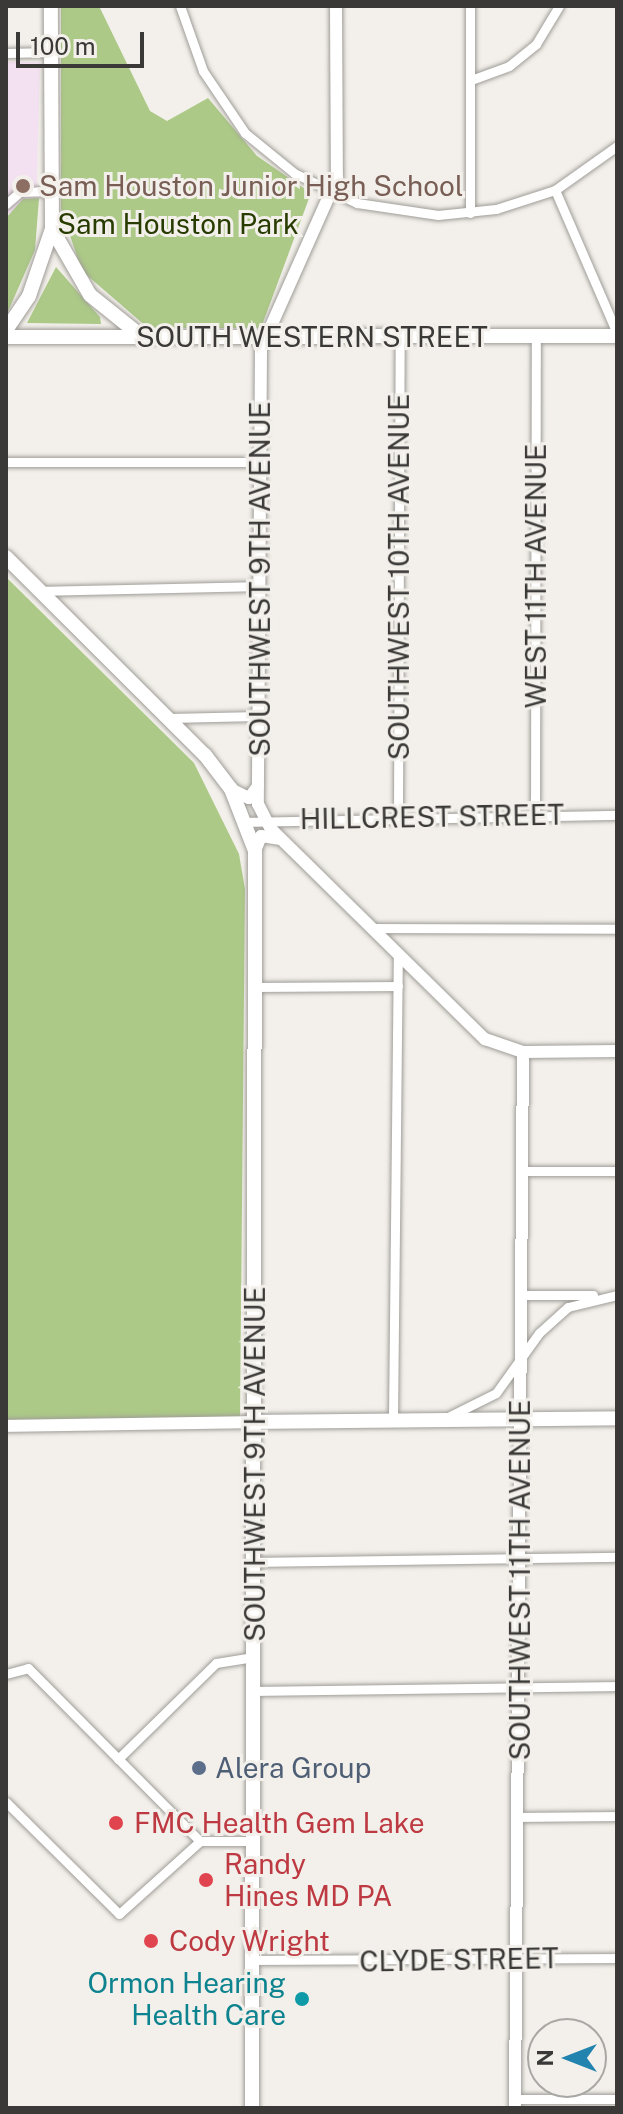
<!DOCTYPE html>
<style>
body{margin:0}
#map{position:relative;width:623px;height:2114px;overflow:hidden;background:#f3f0eb;font-family:"Public Sans",sans-serif}
div>[style]{position:absolute}
.education>*{inset:0;background:#f3e0f0}
.green>*{inset:0;background:#acc987}
.roads{filter:drop-shadow(0 0 2px #a09d98) drop-shadow(0 0 2px #a09d98)}
.minor>*{height:9px;margin:-4.5px;padding:0 4.5px;transform-origin:4.5px;border-radius:4.5px;background:#fff}
.tertiary>*{height:12px;margin:-6px;padding:0 6px;transform-origin:6px;border-radius:6px;background:#fff}
.secondary>*{height:14px;margin:-7px;padding:0 7px;transform-origin:7px;border-radius:7px;background:#fff}
.primary>*{height:14px;margin:-7px;padding:0 7px;transform-origin:7px;border-radius:7px;background:#fff}
.dots>*{width:22px;height:22px;translate:-50% -50%;box-sizing:border-box;border:4px solid #f3f0eb;border-radius:50%}
span{translate:-50% -50%;white-space:nowrap;text-align:center;line-height:1.15;-webkit-text-stroke:6px #f3f0eb;paint-order:stroke}
.education-label{font-size:28px;color:#785e54}
.left{translate:0 -50%;text-align:left}
.park-label{font-size:28px;color:#283c00}
.street-label{font-size:28px;color:#3a3937}
.service-label{font-size:28px;color:#4e5e75}
.health-label{font-size:28px;color:#be3a42}
.culture-label{font-size:28px;color:#0d838f}
.right{translate:-100% -50%;text-align:right}
.frame{position:absolute;inset:0;border:8px solid #3a3937;pointer-events:none}
.north{position:absolute;left:527px;top:2018px;width:80px;height:80px;box-sizing:border-box;background:#f3f0eb;border:2px solid #a9a7a3;border-radius:50%;rotate:270deg;font-size:22px;font-weight:700;line-height:32px;text-align:center;color:#3a3937}
.north::after{content:'';display:block;margin:auto;width:28px;height:36px;background:#2283af;clip-path:polygon(50% 0,100% 100%,50% 72%,0 100%)}
.scale{position:absolute;left:16px;top:32px;width:128px;height:36px;box-sizing:border-box;border:4px solid #3a3937;border-top:0;padding-left:10px;font-size:24px;line-height:28px;white-space:nowrap;color:#3a3937;-webkit-text-stroke:6px #f3f0eb;paint-order:stroke}
</style>
<div id="map">
<div class="education">
<div style="clip-path:polygon(6px 62px,40px 62px,35px 250px,6px 316px)"></div>
</div>
<div class="green">
<div style="clip-path:polygon(61px 6px,99px 6px,150px 111px,167px 121px,208px 98px,257px 156px,311px 193px,261px 328px,148px 328px,82px 271px,61px 209px)"></div>
<div style="clip-path:polygon(39px 198px,35px 250px,6px 316px,6px 218px,23px 199px)"></div>
<div style="clip-path:polygon(56px 267px,100px 317px,101px 324px,27px 323px)"></div>
<div style="clip-path:polygon(6px 577px,194px 763px,239px 854px,245px 889px,240px 1417px,6px 1421px)"></div>
</div>
<div class="roads">
<div class="minor">
<div style="left:180px;top:6px;width:69px;rotate:70.5deg"></div>
<div style="left:203px;top:71px;width:75px;rotate:55.9deg"></div>
<div style="left:245px;top:133px;width:63px;rotate:39.2deg"></div>
<div style="left:294px;top:173px;width:70px;rotate:25.5deg"></div>
<div style="left:357px;top:203px;width:82px;rotate:8.4deg"></div>
<div style="left:438px;top:215px;width:58px;rotate:-5.9deg"></div>
<div style="left:496px;top:209px;width:62px;rotate:-17.9deg"></div>
<div style="left:555px;top:190px;width:76px;rotate:-35.4deg"></div>
<div style="left:6px;top:53px;width:45px;rotate:-1.3deg"></div>
<div style="left:471px;top:80px;width:40px;rotate:-20.2deg"></div>
<div style="left:509px;top:66px;width:35px;rotate:-39deg"></div>
<div style="left:536px;top:44px;width:44px;rotate:-58.8deg"></div>
<div style="left:555px;top:190px;width:156px;rotate:66.6deg"></div>
<div style="left:6px;top:204px;width:18px;rotate:-41deg"></div>
<div style="left:20px;top:192px;width:31px;rotate:-2deg"></div>
<div style="left:470px;top:213px;width:207px;rotate:-90deg"></div>
<div style="left:6px;top:462px;width:254px"></div>
<div style="left:40px;top:591px;width:219px;rotate:-1.3deg"></div>
<div style="left:169px;top:718px;width:90px;rotate:-1.3deg"></div>
<div style="left:535px;top:815px;width:479px;rotate:-89.9deg"></div>
<div style="left:398px;top:816px;width:478px;rotate:-89.8deg"></div>
<div style="left:246px;top:822px;width:371px;rotate:-1.1deg"></div>
<div style="left:373px;top:928px;width:244px;rotate:0.2deg"></div>
<div style="left:258px;top:987px;width:140px;rotate:-0.4deg"></div>
<div style="left:523px;top:1171px;width:94px"></div>
<div style="left:523px;top:1295px;width:70px"></div>
<div style="left:450px;top:1416px;width:51px;rotate:-26.6deg"></div>
<div style="left:496px;top:1393px;width:74px;rotate:-54.4deg"></div>
<div style="left:539px;top:1333px;width:39px;rotate:-42deg"></div>
<div style="left:568px;top:1307px;width:50px;rotate:-13.8deg"></div>
<div style="left:393px;top:1419px;width:466px;rotate:-89.4deg"></div>
<div style="left:254px;top:1562px;width:363px;rotate:-0.8deg"></div>
<div style="left:6px;top:1674px;width:23px;rotate:-15deg"></div>
<div style="left:28px;top:1668px;width:244px;rotate:45.2deg"></div>
<div style="left:255px;top:1691px;width:362px;rotate:-0.8deg"></div>
<div style="left:118px;top:1759px;width:137px;rotate:-44.4deg"></div>
<div style="left:216px;top:1663px;width:38px;rotate:-9deg"></div>
<div style="left:6px;top:1802px;width:159px;rotate:44.7deg"></div>
<div style="left:119px;top:1914px;width:109px;rotate:-42deg"></div>
<div style="left:200px;top:1841px;width:54px"></div>
<div style="left:518px;top:1817px;width:99px;rotate:-0.6deg"></div>
<div style="left:253px;top:1960px;width:364px;rotate:-0.3deg"></div>
<div style="left:515px;top:2099px;width:102px"></div>
</div>
<div class="tertiary">
<div style="left:336px;top:6px;width:172px;rotate:89.7deg"></div>
<div style="left:337px;top:178px;width:187px;rotate:114deg"></div>
<div style="left:261px;top:349px;width:455px;rotate:90.4deg"></div>
<div style="left:258px;top:804px;width:28px;rotate:63deg"></div>
<div style="left:271px;top:829px;width:300px;rotate:44.5deg"></div>
<div style="left:485px;top:1039px;width:40px;rotate:18.9deg"></div>
<div style="left:523px;top:1052px;width:94px;rotate:-0.6deg"></div>
<div style="left:231px;top:789px;width:20px;rotate:27deg"></div>
<div style="left:249px;top:798px;width:15px;rotate:-53deg"></div>
<div style="left:255px;top:851px;width:16px;rotate:-68deg"></div>
<div style="left:261px;top:836px;width:20px;rotate:9deg"></div>
<div style="left:6px;top:1426px;width:249px;rotate:-0.9deg"></div>
<div style="left:515px;top:2108px;width:1056px;rotate:-89.57deg"></div>
</div>
<div class="secondary">
<div style="left:52px;top:229px;width:76px;rotate:60.1deg"></div>
<div style="left:90px;top:295px;width:65px;rotate:38.8deg"></div>
<div style="left:6px;top:330px;width:41px;rotate:-55.9deg"></div>
<div style="left:29px;top:296px;width:71px;rotate:-71.1deg"></div>
<div style="left:52px;top:229px;width:223px;rotate:-90.3deg"></div>
<div style="left:6px;top:337px;width:611px;rotate:-0.09deg"></div>
<div style="left:255px;top:1422px;width:362px;rotate:-0.6deg"></div>
</div>
<div class="primary">
<div style="left:6px;top:557px;width:281px;rotate:44.9deg"></div>
<div style="left:205px;top:755px;width:43px;rotate:52.6deg"></div>
<div style="left:231px;top:789px;width:66px;rotate:68.8deg"></div>
<div style="left:255px;top:851px;width:1257px;rotate:90.14deg"></div>
</div>
</div>
<div class="dots">
<div style="left:23px;top:186px;background:#8d6e63"></div>
<div style="left:199px;top:1768px;background:#5c6f8a"></div>
<div style="left:116px;top:1823px;background:#e0444e"></div>
<div style="left:206px;top:1880px;background:#e0444e"></div>
<div style="left:151px;top:1941px;background:#e0444e"></div>
<div style="left:302px;top:1999px;background:#0f9aa8"></div>
</div>
<div class="education-label">
<span class="left" style="left:39px;top:186px">Sam Houston Junior High School</span>
</div>
<div class="park-label">
<span style="left:178px;top:224px">Sam Houston Park</span>
</div>
<div class="street-label">
<span style="left:312px;top:337px">SOUTH WESTERN STREET</span>
<span style="left:536px;top:576px;rotate:-90deg">WEST 11TH AVENUE</span>
<span style="left:399px;top:577px;rotate:-90deg">SOUTHWEST 10TH AVENUE</span>
<span style="left:260px;top:579px;rotate:-90deg">SOUTHWEST 9TH AVENUE</span>
<span style="left:432px;top:817px;rotate:-1deg">HILLCREST STREET</span>
<span style="left:255px;top:1464px;rotate:-90deg">SOUTHWEST 9TH AVENUE</span>
<span style="left:520px;top:1580px;rotate:-90deg">SOUTHWEST 11TH AVENUE</span>
<span style="left:459px;top:1960px;rotate:-1deg">CLYDE STREET</span>
</div>
<div class="service-label">
<span class="left" style="left:215px;top:1768px">Alera Group</span>
</div>
<div class="health-label">
<span class="left" style="left:134px;top:1823px">FMC Health Gem Lake</span>
<span class="left" style="left:224px;top:1880px">Randy<br>Hines MD PA</span>
<span class="left" style="left:169px;top:1941px">Cody Wright</span>
</div>
<div class="culture-label">
<span class="right" style="left:286px;top:1999px">Ormon Hearing<br>Health Care</span>
</div>
<div class="frame"></div>
<div class="north">N</div>
<div class="scale">100 m</div>
</div>
